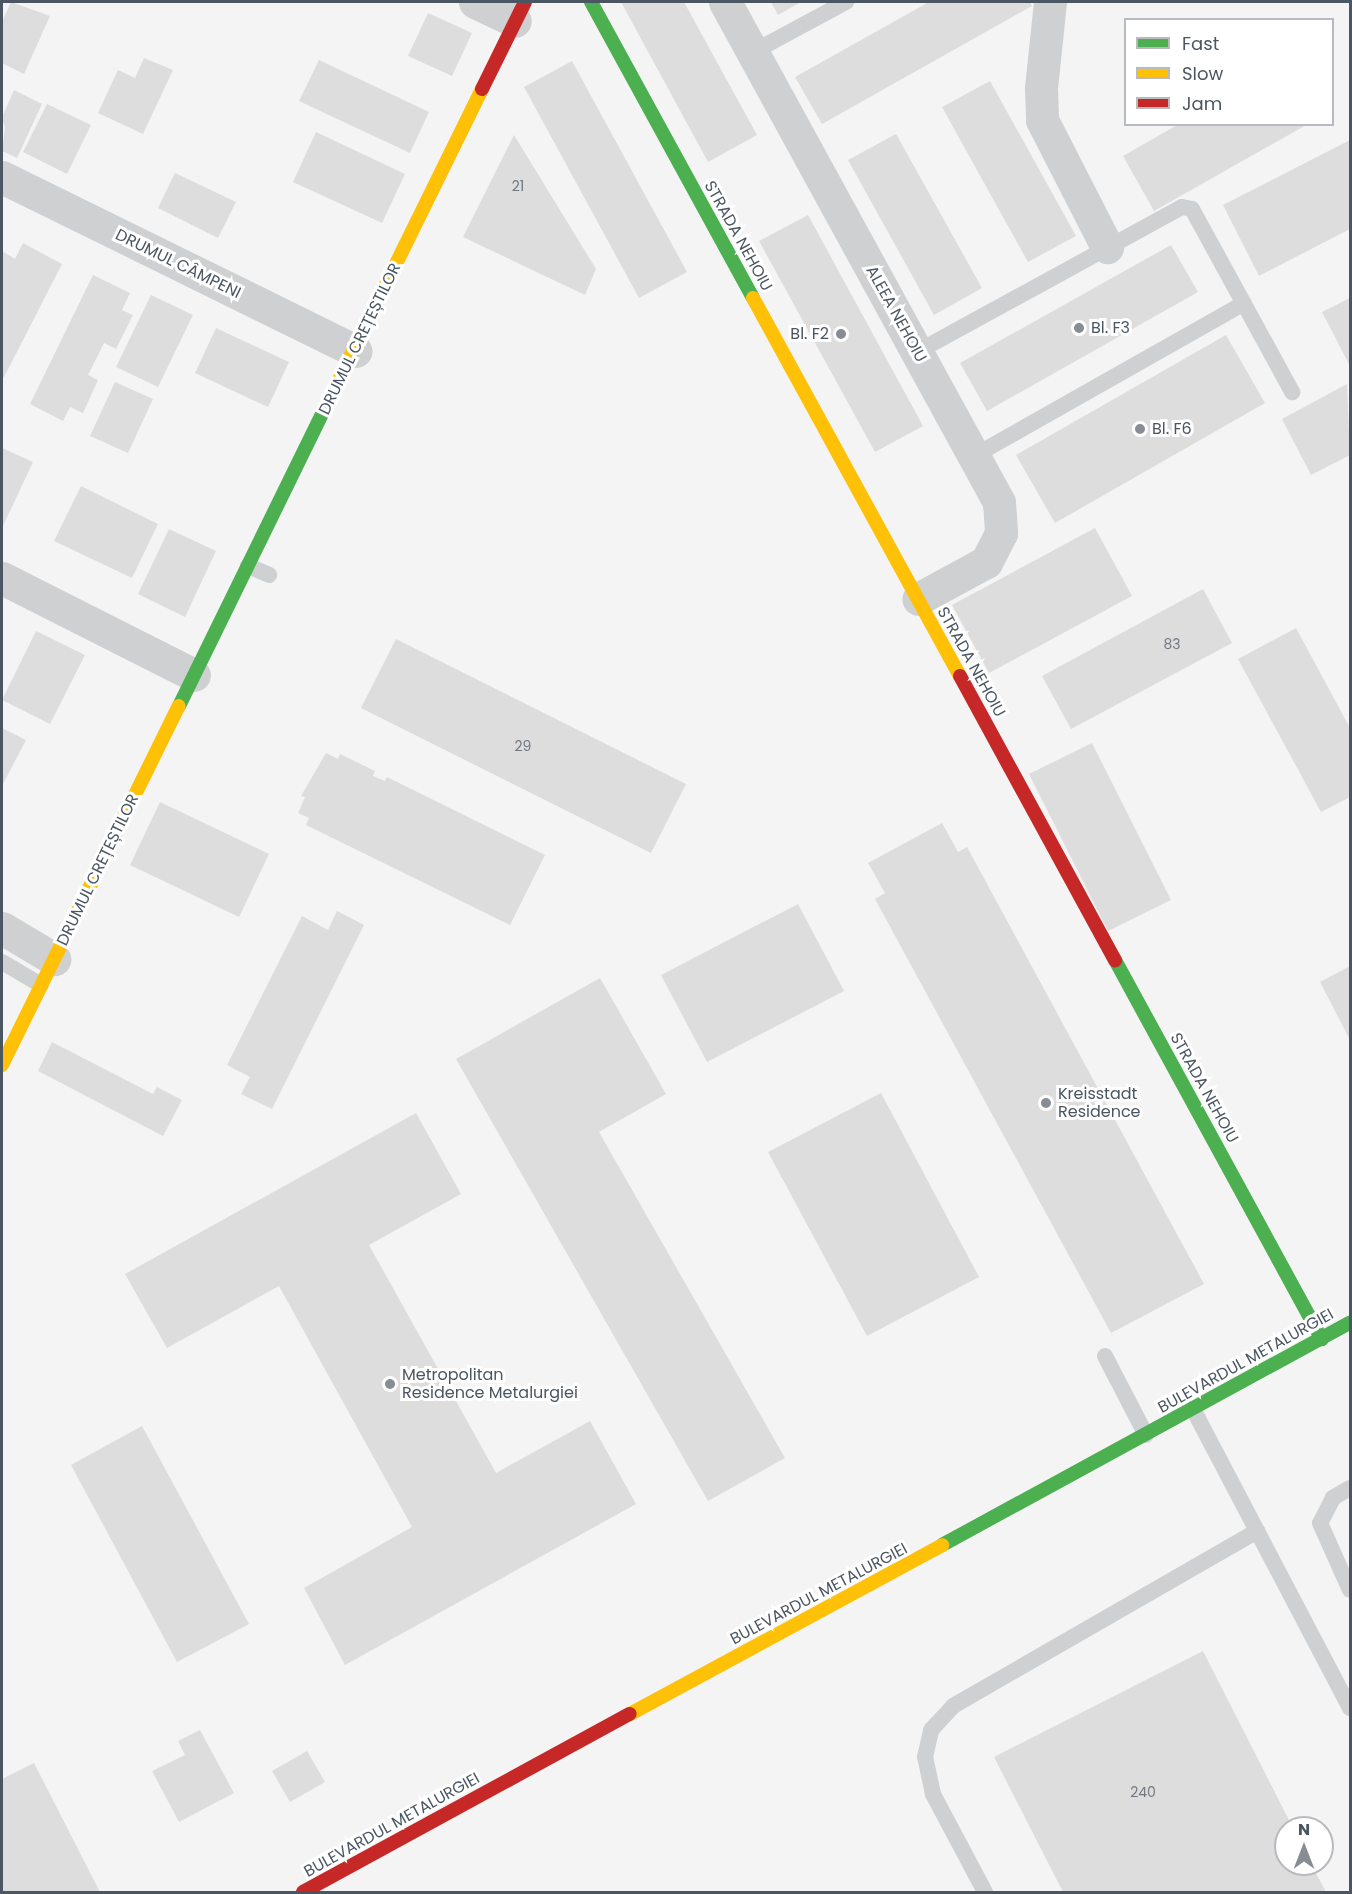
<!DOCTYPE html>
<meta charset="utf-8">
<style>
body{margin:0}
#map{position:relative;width:1352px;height:1894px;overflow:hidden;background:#f4f4f4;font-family:Poppins,sans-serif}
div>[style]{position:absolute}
.building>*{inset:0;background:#ddddde}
.lane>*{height:16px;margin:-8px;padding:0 8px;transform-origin:8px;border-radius:8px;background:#ced0d2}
.street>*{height:33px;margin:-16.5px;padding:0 16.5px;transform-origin:16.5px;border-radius:16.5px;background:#ced0d2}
.fast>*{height:14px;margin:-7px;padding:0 7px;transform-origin:7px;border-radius:7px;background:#4caf50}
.slow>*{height:14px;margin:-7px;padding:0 7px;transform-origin:7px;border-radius:7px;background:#ffc107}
.jam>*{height:14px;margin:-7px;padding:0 7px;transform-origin:7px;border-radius:7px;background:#c62828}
.dots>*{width:16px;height:16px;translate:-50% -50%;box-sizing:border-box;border:3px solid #fff;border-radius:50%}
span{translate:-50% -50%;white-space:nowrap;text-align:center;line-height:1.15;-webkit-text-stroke:6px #fff;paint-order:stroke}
.number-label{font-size:14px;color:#707881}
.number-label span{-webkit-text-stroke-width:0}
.street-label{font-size:16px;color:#4a5661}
.poi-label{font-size:16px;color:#4a5661}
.left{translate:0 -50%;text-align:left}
.right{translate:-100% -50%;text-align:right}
.frame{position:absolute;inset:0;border:3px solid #4a5661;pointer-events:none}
.legend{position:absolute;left:1124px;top:18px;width:210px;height:108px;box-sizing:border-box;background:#fff;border:2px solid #b7bbc0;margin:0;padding:8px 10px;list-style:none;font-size:18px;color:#4a5661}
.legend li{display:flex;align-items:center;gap:12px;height:30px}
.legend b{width:30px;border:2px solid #b7bbc0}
.north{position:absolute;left:1274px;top:1816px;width:60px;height:60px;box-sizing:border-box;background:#fff;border:2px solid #b7bbc0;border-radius:50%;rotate:0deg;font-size:16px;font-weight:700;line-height:24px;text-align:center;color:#4a5661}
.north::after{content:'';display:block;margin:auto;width:21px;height:27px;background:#868d94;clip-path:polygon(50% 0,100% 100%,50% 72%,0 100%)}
</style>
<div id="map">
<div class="building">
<div style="clip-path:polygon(11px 2px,50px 16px,24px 74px,2px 63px,2px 22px)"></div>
<div style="clip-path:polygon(621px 2px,684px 2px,757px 135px,708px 162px)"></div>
<div style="clip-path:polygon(771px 2px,801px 2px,778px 15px)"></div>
<div style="clip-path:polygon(929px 2px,1030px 2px,1032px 6px,822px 124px,795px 77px)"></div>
<div style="clip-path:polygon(428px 13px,472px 33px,452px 76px,408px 56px)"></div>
<div style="clip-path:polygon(144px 58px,173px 70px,143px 134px,98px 113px,118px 70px,135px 78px)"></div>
<div style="clip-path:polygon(319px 60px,429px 112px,410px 153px,299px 101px)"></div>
<div style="clip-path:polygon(572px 61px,687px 272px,639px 298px,524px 87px)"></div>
<div style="clip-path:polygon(990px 81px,1076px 236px,1028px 262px,942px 107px)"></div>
<div style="clip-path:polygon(14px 90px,42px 104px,17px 158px,2px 151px,5px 128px,2px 117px)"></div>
<div style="clip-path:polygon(47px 104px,91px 125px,67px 174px,23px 152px)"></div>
<div style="clip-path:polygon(1179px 124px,1308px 124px,1154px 211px,1123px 156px)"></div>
<div style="clip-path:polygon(316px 132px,405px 174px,382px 223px,293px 182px)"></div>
<div style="clip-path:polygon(896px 134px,982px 288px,934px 315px,848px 160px)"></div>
<div style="clip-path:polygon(514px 135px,596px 269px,585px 295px,463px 237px)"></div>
<div style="clip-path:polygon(1350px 140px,1350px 229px,1259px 276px,1223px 205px)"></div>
<div style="clip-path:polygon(175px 173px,236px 202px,218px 238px,158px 208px)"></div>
<div style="clip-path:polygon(808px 215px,923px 426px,875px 452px,759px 241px)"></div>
<div style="clip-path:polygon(23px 243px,62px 264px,2px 381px,2px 251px,15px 259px)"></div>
<div style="clip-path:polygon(1171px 245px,1198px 292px,987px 411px,960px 363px)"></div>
<div style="clip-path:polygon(93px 275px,130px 293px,122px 310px,133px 315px,116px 349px,104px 343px,88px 375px,98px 380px,83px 413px,70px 407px,63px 421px,30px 404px)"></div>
<div style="clip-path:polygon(151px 295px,193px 315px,158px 387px,116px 367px)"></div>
<div style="clip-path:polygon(1350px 298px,1350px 366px,1322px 312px)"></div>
<div style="clip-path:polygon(216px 328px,289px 362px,268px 407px,195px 373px)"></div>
<div style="clip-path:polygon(1226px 335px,1265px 403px,1055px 523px,1016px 455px)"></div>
<div style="clip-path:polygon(115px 382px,153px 399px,128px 453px,90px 436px)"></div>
<div style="clip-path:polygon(1347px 384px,1350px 455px,1311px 475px,1282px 419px)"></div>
<div style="clip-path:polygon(2px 448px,33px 462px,2px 528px)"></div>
<div style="clip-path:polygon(81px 486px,158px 524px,132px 578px,54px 541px)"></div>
<div style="clip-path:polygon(1095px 528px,1132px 596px,989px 673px,952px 605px)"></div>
<div style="clip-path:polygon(169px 529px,216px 551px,185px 617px,138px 594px)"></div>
<div style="clip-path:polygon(1203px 589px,1232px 643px,1071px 729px,1042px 676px)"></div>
<div style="clip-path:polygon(1296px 628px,1350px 728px,1350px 797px,1321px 812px,1238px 659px)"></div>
<div style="clip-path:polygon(36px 631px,85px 655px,50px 724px,2px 700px)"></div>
<div style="clip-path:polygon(396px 639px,686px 784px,651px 853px,361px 708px)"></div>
<div style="clip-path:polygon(2px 728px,26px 740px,2px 786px)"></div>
<div style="clip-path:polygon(1092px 743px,1171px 900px,1108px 931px,1029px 774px)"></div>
<div style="clip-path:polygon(326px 753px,338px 759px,340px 754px,375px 771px,373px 776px,385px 781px,387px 777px,545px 855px,510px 925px,306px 825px,309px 818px,298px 813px,305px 797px,301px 796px)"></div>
<div style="clip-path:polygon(160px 802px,269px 854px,239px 917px,130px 865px)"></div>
<div style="clip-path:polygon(942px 823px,958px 852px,967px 847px,1204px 1284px,1111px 1333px,875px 899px,885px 893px,868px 863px)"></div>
<div style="clip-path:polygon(798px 904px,844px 991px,707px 1062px,661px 975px)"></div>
<div style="clip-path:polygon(337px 911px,364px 925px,272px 1109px,241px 1094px,250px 1077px,227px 1065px,302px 916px,328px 930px)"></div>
<div style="clip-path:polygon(1350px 966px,1350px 1040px,1320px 982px)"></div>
<div style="clip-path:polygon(600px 978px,666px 1094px,599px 1132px,785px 1458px,708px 1501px,456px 1059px)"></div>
<div style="clip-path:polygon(52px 1042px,153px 1094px,157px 1087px,182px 1100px,163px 1136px,38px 1071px)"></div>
<div style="clip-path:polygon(881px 1093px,979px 1277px,867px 1336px,768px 1152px)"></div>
<div style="clip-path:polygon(416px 1113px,461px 1194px,369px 1245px,496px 1473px,590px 1421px,636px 1504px,345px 1665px,304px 1588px,412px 1527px,279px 1286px,167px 1348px,125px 1274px)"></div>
<div style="clip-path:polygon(142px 1426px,249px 1624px,177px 1662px,71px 1465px)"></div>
<div style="clip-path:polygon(1203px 1651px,1293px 1828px,1286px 1828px,1286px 1864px,1311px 1864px,1326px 1892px,1063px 1892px,994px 1757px)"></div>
<div style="clip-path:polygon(200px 1730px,234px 1793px,179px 1822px,152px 1771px,185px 1755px,178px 1741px)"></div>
<div style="clip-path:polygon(307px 1751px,325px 1782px,290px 1802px,272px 1771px)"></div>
<div style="clip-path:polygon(34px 1763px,100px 1892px,2px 1892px,2px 1779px)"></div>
</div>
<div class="lane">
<div style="left:753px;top:52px;width:106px;rotate:-28.3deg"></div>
<div style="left:917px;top:352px;width:302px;rotate:-28.7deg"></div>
<div style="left:1182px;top:207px;width:10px;rotate:11deg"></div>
<div style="left:1192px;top:209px;width:209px;rotate:61.3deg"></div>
<div style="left:974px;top:456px;width:310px;rotate:-29.5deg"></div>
<div style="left:248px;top:566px;width:23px;rotate:23deg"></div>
<div style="left:2px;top:962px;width:45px;rotate:30.5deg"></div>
<div style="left:1105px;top:1356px;width:89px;rotate:62.6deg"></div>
<div style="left:1193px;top:1409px;width:338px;rotate:62.3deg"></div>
<div style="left:1350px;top:1488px;width:20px;rotate:150deg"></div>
<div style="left:1333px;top:1498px;width:28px;rotate:117deg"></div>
<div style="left:1320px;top:1523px;width:73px;rotate:65.9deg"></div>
<div style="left:985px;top:1892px;width:111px;rotate:-118deg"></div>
<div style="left:933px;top:1794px;width:38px;rotate:-102deg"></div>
<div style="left:925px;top:1757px;width:28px;rotate:-77deg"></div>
<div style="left:931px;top:1730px;width:33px;rotate:-47deg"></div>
<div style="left:953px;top:1706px;width:351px;rotate:-29.9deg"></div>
</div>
<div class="street">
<div style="left:475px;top:2px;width:44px;rotate:25.4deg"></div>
<div style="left:725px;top:2px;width:570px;rotate:61.28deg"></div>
<div style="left:999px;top:502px;width:31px;rotate:86deg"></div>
<div style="left:1001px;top:533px;width:33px;rotate:117deg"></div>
<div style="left:986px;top:562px;width:77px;rotate:151.4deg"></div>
<div style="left:1050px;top:2px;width:86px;rotate:96deg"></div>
<div style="left:1041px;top:88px;width:32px;rotate:88deg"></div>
<div style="left:1042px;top:120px;width:143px;rotate:62.9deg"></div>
<div style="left:2px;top:177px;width:394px;rotate:26.2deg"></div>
<div style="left:2px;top:578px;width:215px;rotate:26.8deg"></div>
<div style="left:2px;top:928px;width:61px;rotate:30.8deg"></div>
</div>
<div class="fast">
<div style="left:591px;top:2px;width:337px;rotate:61.3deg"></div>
<div style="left:179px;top:706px;width:341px;rotate:-63.9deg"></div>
<div style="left:1115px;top:960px;width:432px;rotate:61.4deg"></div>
<div style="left:942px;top:1545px;width:464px;rotate:-28.6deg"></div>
</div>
<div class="slow">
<div style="left:753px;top:298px;width:431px;rotate:61.3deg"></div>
<div style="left:329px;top:400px;width:347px;rotate:-63.8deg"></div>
<div style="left:2px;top:1065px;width:400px;rotate:-63.8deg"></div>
<div style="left:630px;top:1714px;width:355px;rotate:-28.4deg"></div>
</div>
<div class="jam">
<div style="left:482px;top:89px;width:97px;rotate:-63.7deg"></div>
<div style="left:960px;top:676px;width:324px;rotate:61.4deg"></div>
<div style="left:303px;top:1892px;width:372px;rotate:-28.6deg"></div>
</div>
<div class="dots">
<div style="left:1079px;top:328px;background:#868d94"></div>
<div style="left:841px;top:334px;background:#868d94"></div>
<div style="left:1140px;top:429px;background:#868d94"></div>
<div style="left:1046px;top:1103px;background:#868d94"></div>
<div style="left:390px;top:1384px;background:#868d94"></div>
</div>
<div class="number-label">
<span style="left:518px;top:186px">21</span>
<span style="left:1172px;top:644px">83</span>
<span style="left:523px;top:746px">29</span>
<span style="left:1143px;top:1792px">240</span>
</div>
<div class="street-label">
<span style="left:738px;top:236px;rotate:61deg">STRADA NEHOIU</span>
<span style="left:178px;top:264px;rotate:26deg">DRUMUL CÂMPENI</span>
<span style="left:896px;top:314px;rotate:61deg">ALEEA NEHOIU</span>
<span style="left:360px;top:339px;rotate:-64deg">DRUMUL CREȚEȘTILOR</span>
<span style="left:971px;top:662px;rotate:61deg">STRADA NEHOIU</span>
<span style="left:98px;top:870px;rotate:-64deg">DRUMUL CREȚEȘTILOR</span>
<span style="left:1204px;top:1088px;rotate:61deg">STRADA NEHOIU</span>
<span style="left:1246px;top:1361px;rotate:-29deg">BULEVARDUL METALURGIEI</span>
<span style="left:819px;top:1594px;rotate:-28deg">BULEVARDUL METALURGIEI</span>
<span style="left:392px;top:1825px;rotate:-29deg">BULEVARDUL METALURGIEI</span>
</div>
<div class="poi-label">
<span class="left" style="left:1091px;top:328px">Bl. F3</span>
<span class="right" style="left:829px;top:334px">Bl. F2</span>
<span class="left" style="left:1152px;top:429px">Bl. F6</span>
<span class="left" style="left:1058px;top:1103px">Kreisstadt<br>Residence</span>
<span class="left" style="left:402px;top:1384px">Metropolitan<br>Residence Metalurgiei</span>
</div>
<div class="frame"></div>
<ul class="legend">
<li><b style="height:8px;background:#4caf50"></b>Fast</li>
<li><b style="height:8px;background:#ffc107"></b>Slow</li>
<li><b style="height:8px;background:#c62828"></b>Jam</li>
</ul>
<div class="north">N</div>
</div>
